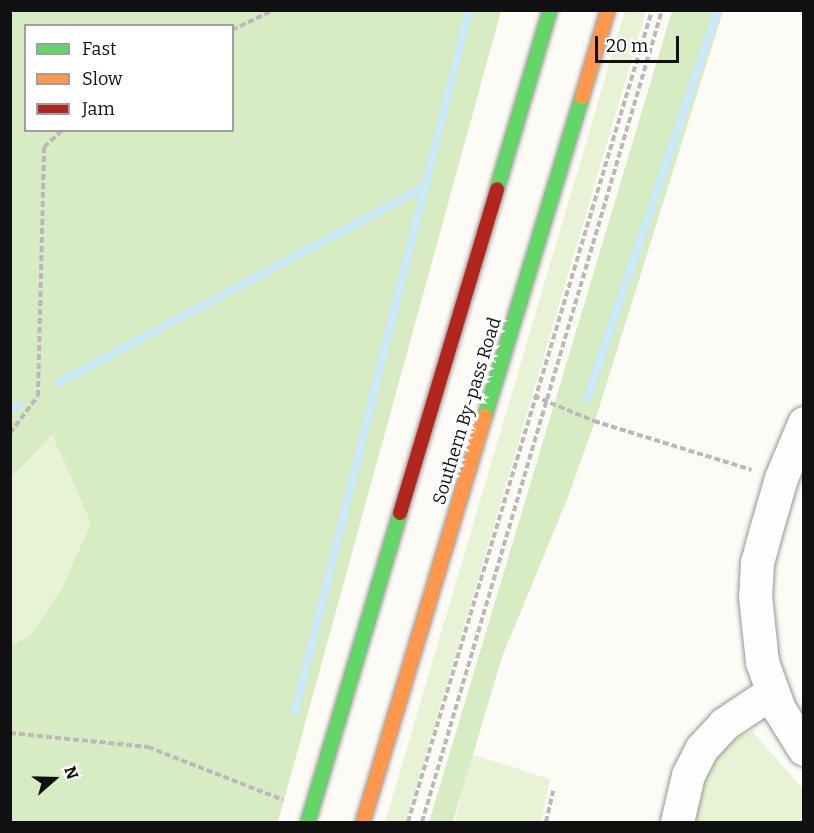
<!DOCTYPE html>
<style>
body{margin:0}
#map{position:relative;width:814px;height:833px;overflow:hidden;background:#fcfbf6;font-family:Bitter,serif}
div>[style]{position:absolute}
.green>*{inset:0;background:#e7f3d4}
.forest>*{inset:0;background:#d7ecc2}
.stream>*{height:8px;margin:-4px;padding:0 4px;transform-origin:4px;border-radius:4px;background:#cae9f9}
.path>*{height:4px;margin-top:-2px;transform-origin:0;background:repeating-linear-gradient(90deg,#b9b9b8 0 6px,transparent 0 9px)}
.roads{filter:drop-shadow(0 0 2px #969694) drop-shadow(0 0 2px #969694)}
.street>*{height:33px;margin:-16.5px;padding:0 16.5px;transform-origin:16.5px;border-radius:16.5px;background:#fffefe}
.fast>*{height:14px;margin:-7px;padding:0 7px;transform-origin:7px;border-radius:7px;background:#63d668}
.slow>*{height:14px;margin:-7px;padding:0 7px;transform-origin:7px;border-radius:7px;background:#ff974d}
.jam>*{height:14px;margin:-7px;padding:0 7px;transform-origin:7px;border-radius:7px;background:#b3261e}
span{translate:-50% -50%;white-space:nowrap;text-align:center;line-height:1.15;-webkit-text-stroke:6px #fff;paint-order:stroke}
.street-label{font-size:18px;color:#101010}
.frame{position:absolute;inset:0;border:12px solid #101010;pointer-events:none}
.legend{position:absolute;left:24px;top:24px;width:210px;height:108px;box-sizing:border-box;background:#fff;border:2px solid #9f9f9f;margin:0;padding:8px 10px;list-style:none;font-size:18px;color:#101010}
.legend li{display:flex;align-items:center;gap:12px;height:30px}
.legend b{width:30px;border:2px solid #9f9f9f}
.north{position:absolute;left:24px;top:749px;width:60px;height:60px;-webkit-text-stroke:4px #fff;paint-order:stroke;rotate:70deg;font-size:16px;font-weight:700;line-height:24px;text-align:center;color:#101010}
.north::after{content:'';display:block;margin:auto;width:21px;height:27px;background:#101010;clip-path:polygon(50% 0,100% 100%,50% 72%,0 100%)}
.scale{position:absolute;left:595px;top:36px;width:84px;height:27px;box-sizing:border-box;border:3px solid #101010;border-top:0;padding-left:8px;font-size:18px;line-height:21px;white-space:nowrap;color:#101010;-webkit-text-stroke:4px #fff;paint-order:stroke}
</style>
<div id="map">
<div class="green">
<div style="clip-path:polygon(625px 11px,646px 11px,406px 822px,385px 822px)"></div>
<div style="clip-path:polygon(52px 435px,91px 523px,61px 590px,30px 636px,11px 645px,11px 477px)"></div>
<div style="clip-path:polygon(752px 731px,803px 789px,803px 822px,692px 822px,705px 773px,724px 744px)"></div>
<div style="clip-path:polygon(471px 754px,550px 779px,541px 822px,455px 822px)"></div>
</div>
<div class="forest">
<div style="clip-path:polygon(evenodd,15px 11px,501px 11px,278px 822px,11px 822px,11px 645px,30px 636px,61px 590px,91px 523px,52px 435px,11px 477px,10px 14px,15px 11px,26px 26px,232px 26px,232px 130px,26px 130px,26px 26px)"></div>
<div style="clip-path:polygon(672px 11px,723px 11px,594px 424px,568px 497px,502px 657px,453px 822px,429px 822px)"></div>
</div>
<div class="stream">
<div style="left:58px;top:383px;width:416px;rotate:-28.1deg"></div>
<div style="left:587px;top:399px;width:410px;rotate:-71.4deg"></div>
<div style="left:10px;top:409px;width:10px;rotate:-24deg"></div>
<div style="left:295px;top:711px;width:722px;rotate:-76.06deg"></div>
</div>
<div class="path">
<div style="left:232px;top:30px;width:47px;rotate:-25.5deg"></div>
<div style="left:534px;top:396px;width:65px;rotate:22.6deg"></div>
<div style="left:594px;top:421px;width:165px;rotate:17.2deg"></div>
<div style="left:10px;top:433px;width:46px;rotate:-52.9deg"></div>
<div style="left:38px;top:396px;width:249px;rotate:-88.6deg"></div>
<div style="left:44px;top:147px;width:25px;rotate:-42deg"></div>
<div style="left:10px;top:733px;width:139px;rotate:5.8deg"></div>
<div style="left:148px;top:747px;width:145px;rotate:21.4deg"></div>
<div style="left:408px;top:822px;width:848px;rotate:-73.27deg"></div>
<div style="left:422px;top:822px;width:847px;rotate:-73.53deg"></div>
<div style="left:546px;top:822px;width:32px;rotate:-77deg"></div>
</div>
<div class="roads">
<div class="street">
<div style="left:804px;top:423px;width:60px;rotate:112.7deg"></div>
<div style="left:781px;top:478px;width:57px;rotate:106.2deg"></div>
<div style="left:765px;top:533px;width:30px;rotate:105deg"></div>
<div style="left:757px;top:562px;width:34px;rotate:93deg"></div>
<div style="left:755px;top:596px;width:66px;rotate:83.9deg"></div>
<div style="left:762px;top:662px;width:50px;rotate:70.1deg"></div>
<div style="left:779px;top:709px;width:47px;rotate:58deg"></div>
<div style="left:677px;top:822px;width:48px;rotate:-76.8deg"></div>
<div style="left:688px;top:775px;width:30px;rotate:-63deg"></div>
<div style="left:702px;top:748px;width:33px;rotate:-47deg"></div>
<div style="left:724px;top:724px;width:58px;rotate:-33.7deg"></div>
</div>
<div class="fast">
<div style="left:497px;top:189px;width:187px;rotate:-73.5deg"></div>
<div style="left:485px;top:416px;width:333px;rotate:-73.1deg"></div>
<div style="left:308px;top:822px;width:322px;rotate:-73.4deg"></div>
</div>
<div class="slow">
<div style="left:582px;top:97px;width:91px;rotate:-73.4deg"></div>
<div style="left:363px;top:822px;width:424px;rotate:-73.3deg"></div>
</div>
<div class="jam">
<div style="left:400px;top:513px;width:338px;rotate:-73.3deg"></div>
</div>
</div>
<div class="street-label">
<span style="left:467px;top:411px;rotate:-73deg">Southern By-pass Road</span>
</div>
<div class="frame"></div>
<ul class="legend">
<li><b style="height:8px;background:#63d668"></b>Fast</li>
<li><b style="height:8px;background:#ff974d"></b>Slow</li>
<li><b style="height:8px;background:#b3261e"></b>Jam</li>
</ul>
<div class="north">N</div>
<div class="scale">20 m</div>
</div>
